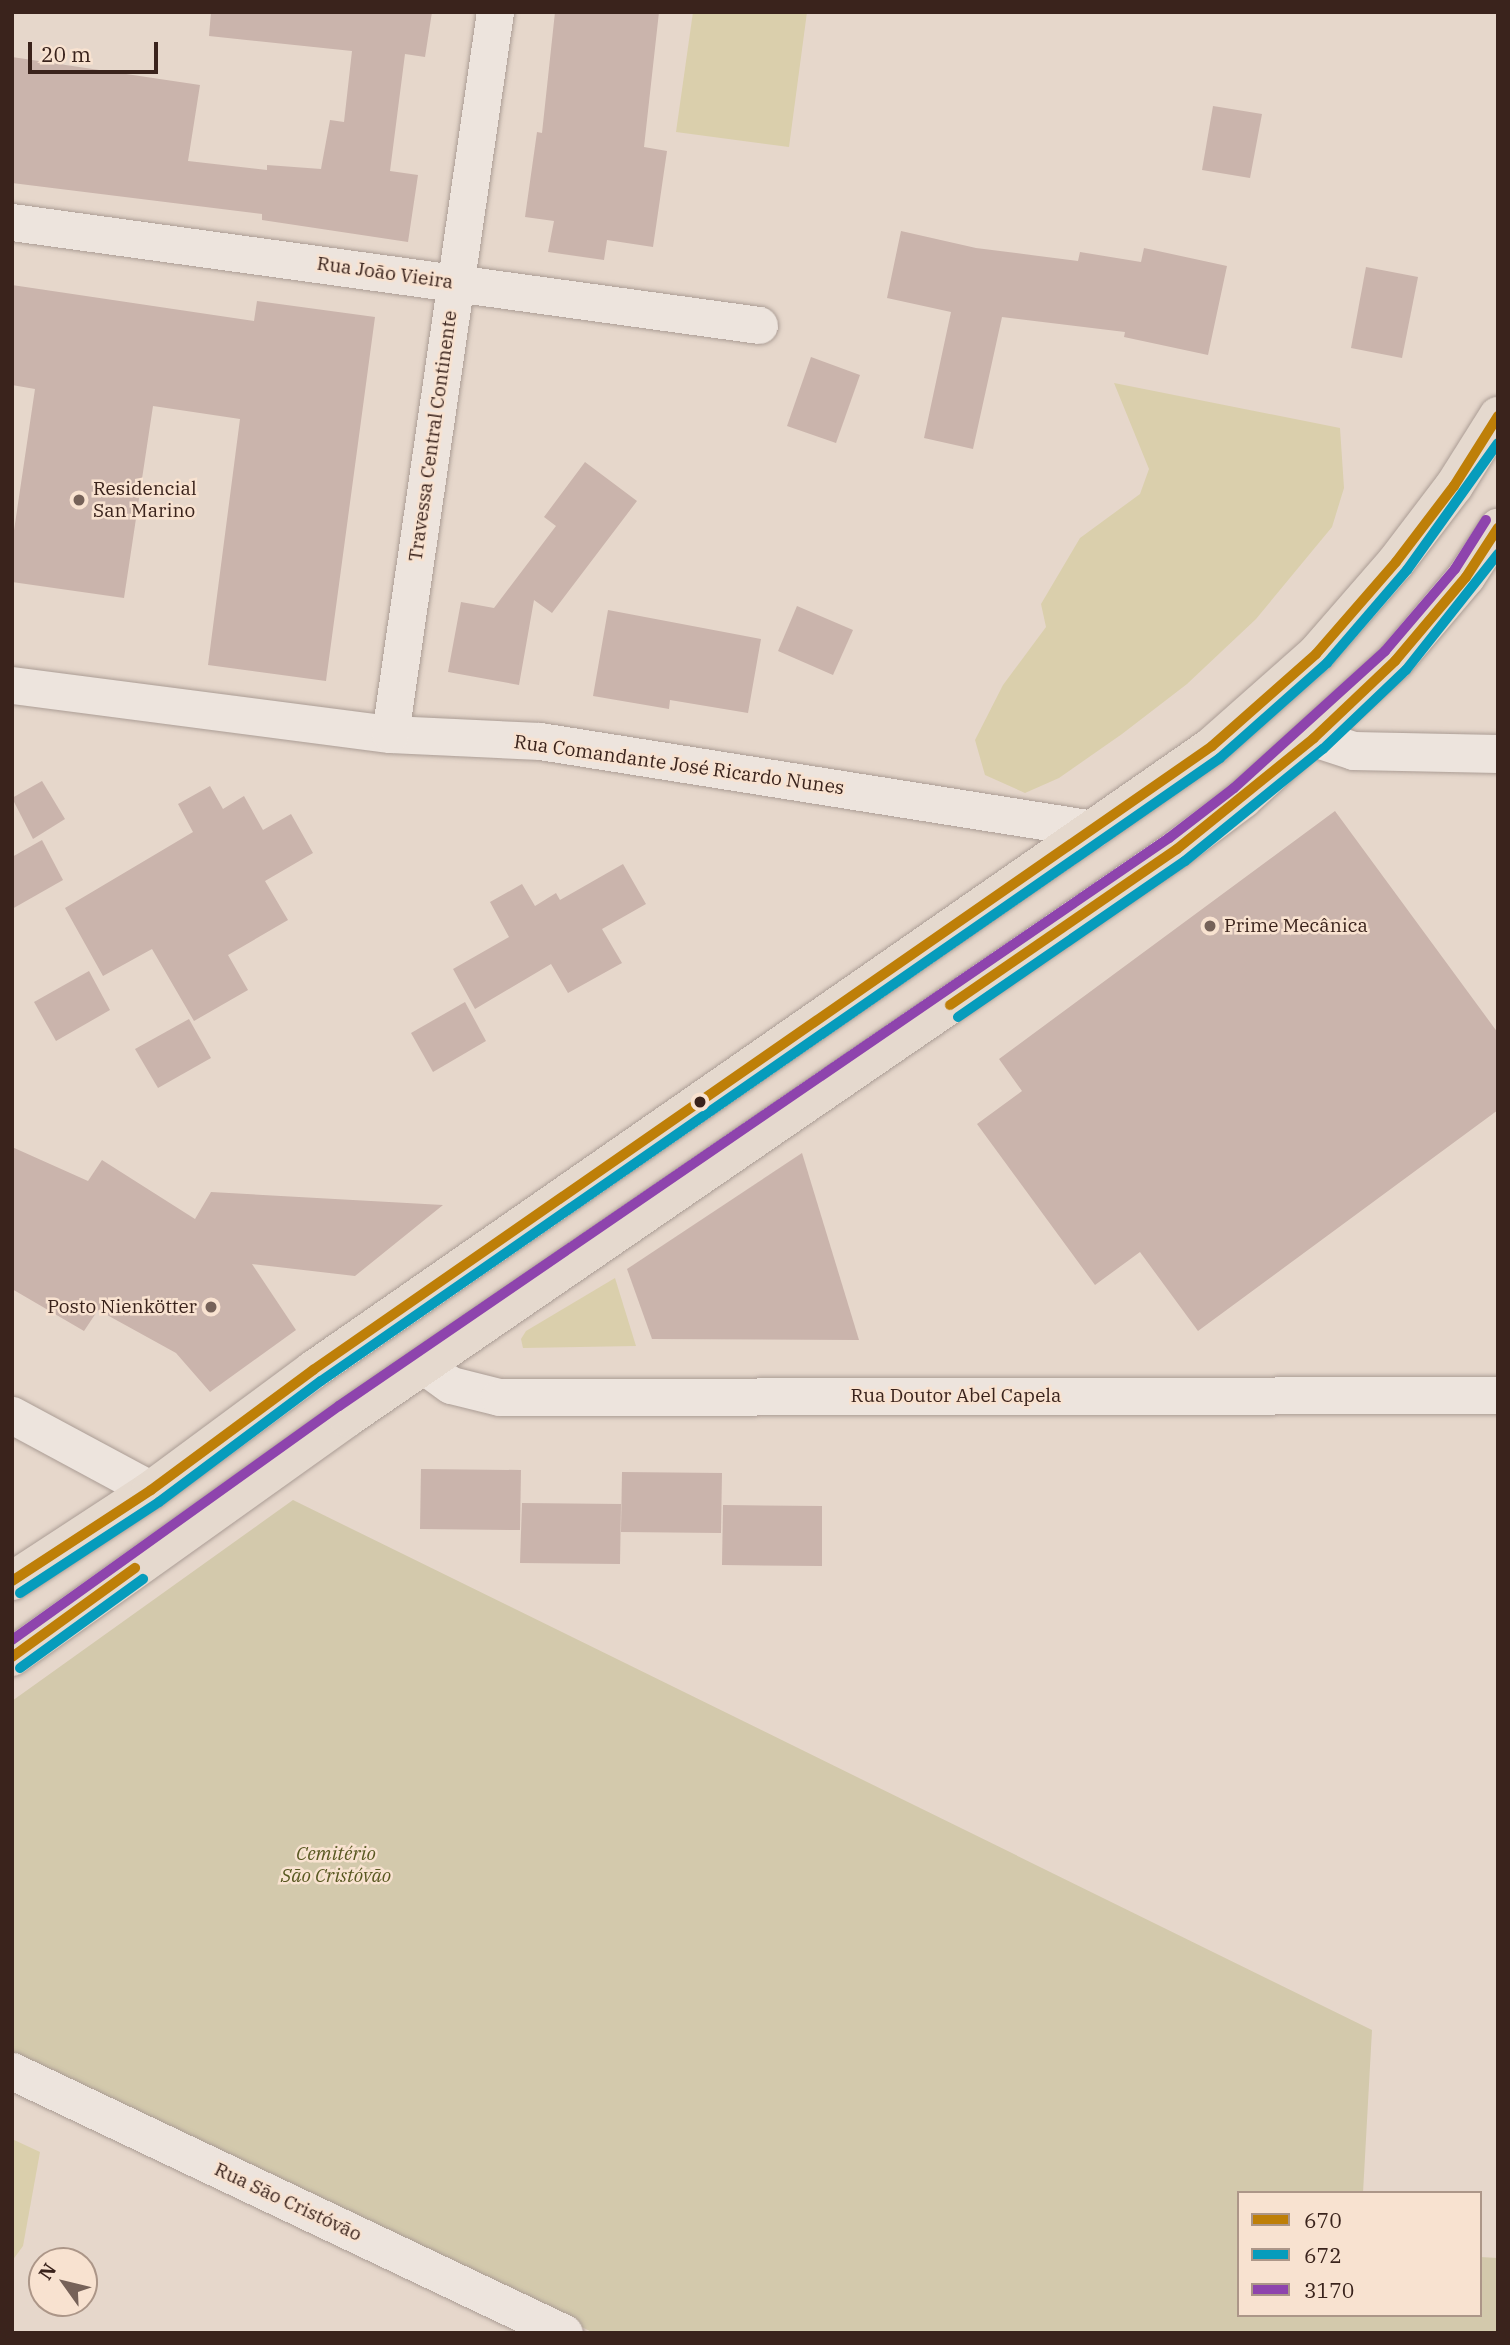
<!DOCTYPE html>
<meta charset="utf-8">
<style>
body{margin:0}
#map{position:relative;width:1510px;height:2345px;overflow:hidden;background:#e6d7cb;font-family:"IBM Plex Serif",serif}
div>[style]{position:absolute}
.green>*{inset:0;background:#dacfac}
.cemetery>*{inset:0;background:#d3c9ac}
.building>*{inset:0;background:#cab4ac}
.roads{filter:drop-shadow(0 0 2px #ab9d95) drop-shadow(0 0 2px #ab9d95)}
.street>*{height:37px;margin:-18.5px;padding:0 18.5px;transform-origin:18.5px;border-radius:18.5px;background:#ede4dd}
.secondary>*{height:38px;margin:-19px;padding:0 19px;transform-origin:19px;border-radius:19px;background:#ede4dd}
.primary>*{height:38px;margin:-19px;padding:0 19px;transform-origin:19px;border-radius:19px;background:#e5d9ce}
.bus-1>*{height:10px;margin:-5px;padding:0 5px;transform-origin:5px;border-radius:5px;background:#be7f08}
.bus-2>*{height:10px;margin:-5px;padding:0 5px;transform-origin:5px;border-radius:5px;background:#069cbc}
.bus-3>*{height:10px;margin:-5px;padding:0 5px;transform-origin:5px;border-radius:5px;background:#8e44ad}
.dots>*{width:19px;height:19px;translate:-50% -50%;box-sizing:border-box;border:4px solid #f8e2d0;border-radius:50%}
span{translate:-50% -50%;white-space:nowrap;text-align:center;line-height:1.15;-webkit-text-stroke:5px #f8e2d0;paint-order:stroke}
.street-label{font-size:19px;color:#3a231c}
.poi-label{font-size:19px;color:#3a231c}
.left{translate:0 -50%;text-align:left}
.right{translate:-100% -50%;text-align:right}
.park-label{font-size:19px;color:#585821;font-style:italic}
.frame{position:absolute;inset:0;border:14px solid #3a231c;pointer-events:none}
.legend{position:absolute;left:1237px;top:2191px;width:245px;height:126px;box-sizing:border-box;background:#f8e2d0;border:2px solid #ac9688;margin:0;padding:9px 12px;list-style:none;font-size:21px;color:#3a231c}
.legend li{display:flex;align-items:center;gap:14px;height:35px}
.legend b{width:35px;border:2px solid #ac9688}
.north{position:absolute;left:28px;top:2247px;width:70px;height:70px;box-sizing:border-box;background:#f8e2d0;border:2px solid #ac9688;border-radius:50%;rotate:304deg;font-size:19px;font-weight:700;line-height:28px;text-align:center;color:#3a231c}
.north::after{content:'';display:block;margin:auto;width:24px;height:32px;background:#766259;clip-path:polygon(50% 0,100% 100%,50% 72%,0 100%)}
.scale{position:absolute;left:28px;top:42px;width:130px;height:32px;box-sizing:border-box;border:4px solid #3a231c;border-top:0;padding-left:9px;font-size:21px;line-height:24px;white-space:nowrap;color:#3a231c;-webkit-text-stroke:5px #f8e2d0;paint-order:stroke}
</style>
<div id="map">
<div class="green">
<div style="clip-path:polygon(693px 12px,807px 12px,789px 147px,676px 132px)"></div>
<div style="clip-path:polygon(1114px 383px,1340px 428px,1344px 488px,1332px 527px,1256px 619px,1187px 684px,1122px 734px,1059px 778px,1025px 793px,985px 775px,975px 740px,1003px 685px,1046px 627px,1041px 604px,1080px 538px,1140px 494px,1149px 469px)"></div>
<div style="clip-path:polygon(615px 1278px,636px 1346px,523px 1348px,521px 1339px,526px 1331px)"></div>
<div style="clip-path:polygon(12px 2139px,40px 2152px,23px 2246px,12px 2261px)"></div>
</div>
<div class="cemetery">
<div style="clip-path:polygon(293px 1500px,1372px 2030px,1363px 2193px,1239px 2193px,1239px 2315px,1480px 2315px,1480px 2257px,1498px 2258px,1498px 2333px,594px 2333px,12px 2054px,12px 1701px)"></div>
</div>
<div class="building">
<div style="clip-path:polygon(211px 12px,432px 12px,425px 57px,405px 54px,390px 171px,418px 175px,408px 242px,262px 220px,262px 214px,12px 183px,12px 57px,200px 85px,188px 161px,267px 170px,267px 165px,321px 169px,330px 120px,344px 122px,352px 51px,209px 36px)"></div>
<div style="clip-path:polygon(555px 12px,659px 12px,644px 147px,667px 151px,653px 247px,607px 240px,604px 260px,548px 252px,554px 221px,525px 217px,537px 132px,542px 133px)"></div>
<div style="clip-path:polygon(1213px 106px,1262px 114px,1250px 178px,1202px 170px)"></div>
<div style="clip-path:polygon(901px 231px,976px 248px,1078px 261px,1080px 252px,1141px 262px,1144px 248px,1227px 266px,1208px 355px,1124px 337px,1125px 332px,1002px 317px,973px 449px,924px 438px,951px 312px,887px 298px)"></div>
<div style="clip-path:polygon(1366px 267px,1418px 277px,1402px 358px,1351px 348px)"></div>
<div style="clip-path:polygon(12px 285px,254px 321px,257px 301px,375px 317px,326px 681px,208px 665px,240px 419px,153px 406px,124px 598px,12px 582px,12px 544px,35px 389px,12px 385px)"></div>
<div style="clip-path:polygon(811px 357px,860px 375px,836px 443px,787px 426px)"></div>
<div style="clip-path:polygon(585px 462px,637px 501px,552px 613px,534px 600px,519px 685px,448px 672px,461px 602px,494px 608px,556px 526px,544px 517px)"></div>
<div style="clip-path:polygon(797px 606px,853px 630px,833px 675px,778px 651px)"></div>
<div style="clip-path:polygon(608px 610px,761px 639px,748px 713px,670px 700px,669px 709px,593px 696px)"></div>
<div style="clip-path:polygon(42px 781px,65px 819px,33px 839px,12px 798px)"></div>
<div style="clip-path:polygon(210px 786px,223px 809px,244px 796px,263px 830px,291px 814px,313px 853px,265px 881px,288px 920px,228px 955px,248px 990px,194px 1021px,152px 949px,103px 976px,65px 908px,193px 832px,178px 804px)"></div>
<div style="clip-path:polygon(1335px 811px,1498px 1033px,1498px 1110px,1198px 1331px,1140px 1252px,1095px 1285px,977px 1124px,1022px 1091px,999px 1059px)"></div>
<div style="clip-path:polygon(42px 840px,63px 880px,12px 909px,12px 857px)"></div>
<div style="clip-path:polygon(623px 864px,646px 904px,602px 929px,622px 963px,568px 993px,551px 964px,475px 1009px,453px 969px,509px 937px,490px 902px,522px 884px,535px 906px,556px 893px,560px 900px)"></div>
<div style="clip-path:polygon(89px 971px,110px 1010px,56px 1041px,34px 1002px)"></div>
<div style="clip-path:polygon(465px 1002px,486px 1041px,433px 1072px,411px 1033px)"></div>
<div style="clip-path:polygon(189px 1019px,211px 1058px,158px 1088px,135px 1049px)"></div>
<div style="clip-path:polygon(12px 1147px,88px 1181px,102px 1160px,195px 1219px,211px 1192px,443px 1205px,355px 1276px,252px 1264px,296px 1330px,210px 1392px,176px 1353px,98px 1310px,84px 1331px,12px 1289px)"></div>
<div style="clip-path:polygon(802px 1153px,859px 1340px,652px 1339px,627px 1269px)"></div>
<div style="clip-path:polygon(421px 1469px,521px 1470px,520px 1530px,420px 1529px)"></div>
<div style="clip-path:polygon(622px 1472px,722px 1473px,721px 1533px,621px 1532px)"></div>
<div style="clip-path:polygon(522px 1503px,621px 1504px,620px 1564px,520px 1563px)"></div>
<div style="clip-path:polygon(723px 1505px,822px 1506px,822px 1566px,722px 1565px)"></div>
</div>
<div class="roads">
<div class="street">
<div style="left:12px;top:222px;width:754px;rotate:7.85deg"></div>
<div style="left:12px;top:685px;width:381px;rotate:7.4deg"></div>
<div style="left:390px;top:734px;width:150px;rotate:2.7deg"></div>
<div style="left:540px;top:741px;width:560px;rotate:9.04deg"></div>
<div style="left:390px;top:734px;width:730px;rotate:-81.73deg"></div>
<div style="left:423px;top:1365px;width:34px;rotate:36deg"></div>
<div style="left:451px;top:1385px;width:49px;rotate:14deg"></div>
<div style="left:499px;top:1397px;width:999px;rotate:-0.11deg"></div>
<div style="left:12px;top:1415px;width:158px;rotate:28.3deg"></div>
<div style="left:12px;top:2071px;width:611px;rotate:25.39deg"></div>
</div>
<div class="secondary">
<div style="left:1314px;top:738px;width:42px;rotate:18deg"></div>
<div style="left:1354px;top:751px;width:144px;rotate:1.2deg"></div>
</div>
<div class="primary">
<div style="left:12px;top:1581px;width:166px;rotate:-33.2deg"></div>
<div style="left:151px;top:1490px;width:202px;rotate:-36.5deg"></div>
<div style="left:313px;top:1370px;width:1094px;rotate:-34.76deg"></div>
<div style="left:1212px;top:746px;width:139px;rotate:-41.5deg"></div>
<div style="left:1316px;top:654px;width:122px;rotate:-49deg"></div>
<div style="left:1396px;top:562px;width:96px;rotate:-52.7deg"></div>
<div style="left:1454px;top:486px;width:83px;rotate:-57.8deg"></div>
<div style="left:12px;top:1657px;width:412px;rotate:-35.5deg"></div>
<div style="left:347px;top:1418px;width:1006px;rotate:-34.43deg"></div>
<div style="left:1177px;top:849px;width:83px;rotate:-37.1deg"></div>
<div style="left:1243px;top:799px;width:205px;rotate:-42.2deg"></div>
<div style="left:1395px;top:661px;width:110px;rotate:-49.8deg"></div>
<div style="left:1466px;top:577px;width:59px;rotate:-56.9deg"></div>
</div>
</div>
<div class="bus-1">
<div style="left:950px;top:1005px;width:275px;rotate:-34.5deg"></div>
<div style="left:1177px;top:849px;width:176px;rotate:-39deg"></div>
<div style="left:1314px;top:738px;width:112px;rotate:-43.5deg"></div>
<div style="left:1395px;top:661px;width:110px;rotate:-49.8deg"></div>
<div style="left:1466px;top:577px;width:59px;rotate:-56.9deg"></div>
<div style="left:12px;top:1581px;width:166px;rotate:-33.2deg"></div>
<div style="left:151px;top:1490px;width:202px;rotate:-36.5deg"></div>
<div style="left:313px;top:1370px;width:1094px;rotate:-34.76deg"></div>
<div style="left:1212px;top:746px;width:139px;rotate:-41.5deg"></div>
<div style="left:1316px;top:654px;width:122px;rotate:-49deg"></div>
<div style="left:1396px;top:562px;width:96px;rotate:-52.7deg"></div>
<div style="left:1454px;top:486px;width:83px;rotate:-57.8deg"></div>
<div style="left:12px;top:1657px;width:152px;rotate:-35.9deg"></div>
</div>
<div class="bus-2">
<div style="left:958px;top:1017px;width:275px;rotate:-34.5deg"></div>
<div style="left:1185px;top:861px;width:178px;rotate:-39.1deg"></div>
<div style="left:1323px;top:749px;width:115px;rotate:-43.6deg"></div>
<div style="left:1406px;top:670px;width:148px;rotate:-51.6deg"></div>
<div style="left:20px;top:1593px;width:166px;rotate:-33.2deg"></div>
<div style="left:159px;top:1502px;width:202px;rotate:-36.8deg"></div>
<div style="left:321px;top:1381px;width:1094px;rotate:-34.72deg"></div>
<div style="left:1220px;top:758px;width:143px;rotate:-41.6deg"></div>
<div style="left:1327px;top:663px;width:123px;rotate:-49.3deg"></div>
<div style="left:1407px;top:570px;width:156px;rotate:-54.4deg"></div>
<div style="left:20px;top:1668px;width:152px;rotate:-35.9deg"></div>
</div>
<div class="bus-3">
<div style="left:12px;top:1640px;width:402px;rotate:-35.6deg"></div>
<div style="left:339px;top:1406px;width:1006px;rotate:-34.39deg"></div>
<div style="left:1169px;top:838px;width:82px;rotate:-37.6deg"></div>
<div style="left:1234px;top:788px;width:204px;rotate:-42.2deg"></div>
<div style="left:1385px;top:651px;width:108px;rotate:-49.5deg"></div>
<div style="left:1455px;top:569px;width:58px;rotate:-57.7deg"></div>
</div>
<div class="dots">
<div style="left:79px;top:500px;background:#766259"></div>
<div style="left:1210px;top:926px;background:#766259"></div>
<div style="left:700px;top:1102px;background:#3a231c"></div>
<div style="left:211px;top:1307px;background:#766259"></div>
</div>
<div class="street-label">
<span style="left:385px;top:273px;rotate:8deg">Rua João Vieira</span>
<span style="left:433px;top:436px;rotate:-82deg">Travessa Central Continente</span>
<span style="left:679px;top:765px;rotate:8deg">Rua Comandante José Ricardo Nunes</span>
<span style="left:956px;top:1396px">Rua Doutor Abel Capela</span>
<span style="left:288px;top:2202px;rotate:25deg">Rua São Cristóvão</span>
</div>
<div class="poi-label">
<span class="left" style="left:93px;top:500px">Residencial<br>San Marino</span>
<span class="left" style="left:1224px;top:926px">Prime Mecânica</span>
<span class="right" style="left:197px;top:1307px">Posto Nienkötter</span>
</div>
<div class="park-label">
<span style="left:336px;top:1865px">Cemitério<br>São Cristóvão</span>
</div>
<div class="frame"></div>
<ul class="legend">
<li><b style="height:9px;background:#be7f08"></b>670</li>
<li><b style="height:9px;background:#069cbc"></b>672</li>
<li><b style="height:9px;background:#8e44ad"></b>3170</li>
</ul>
<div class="north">N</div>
<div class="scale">20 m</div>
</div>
